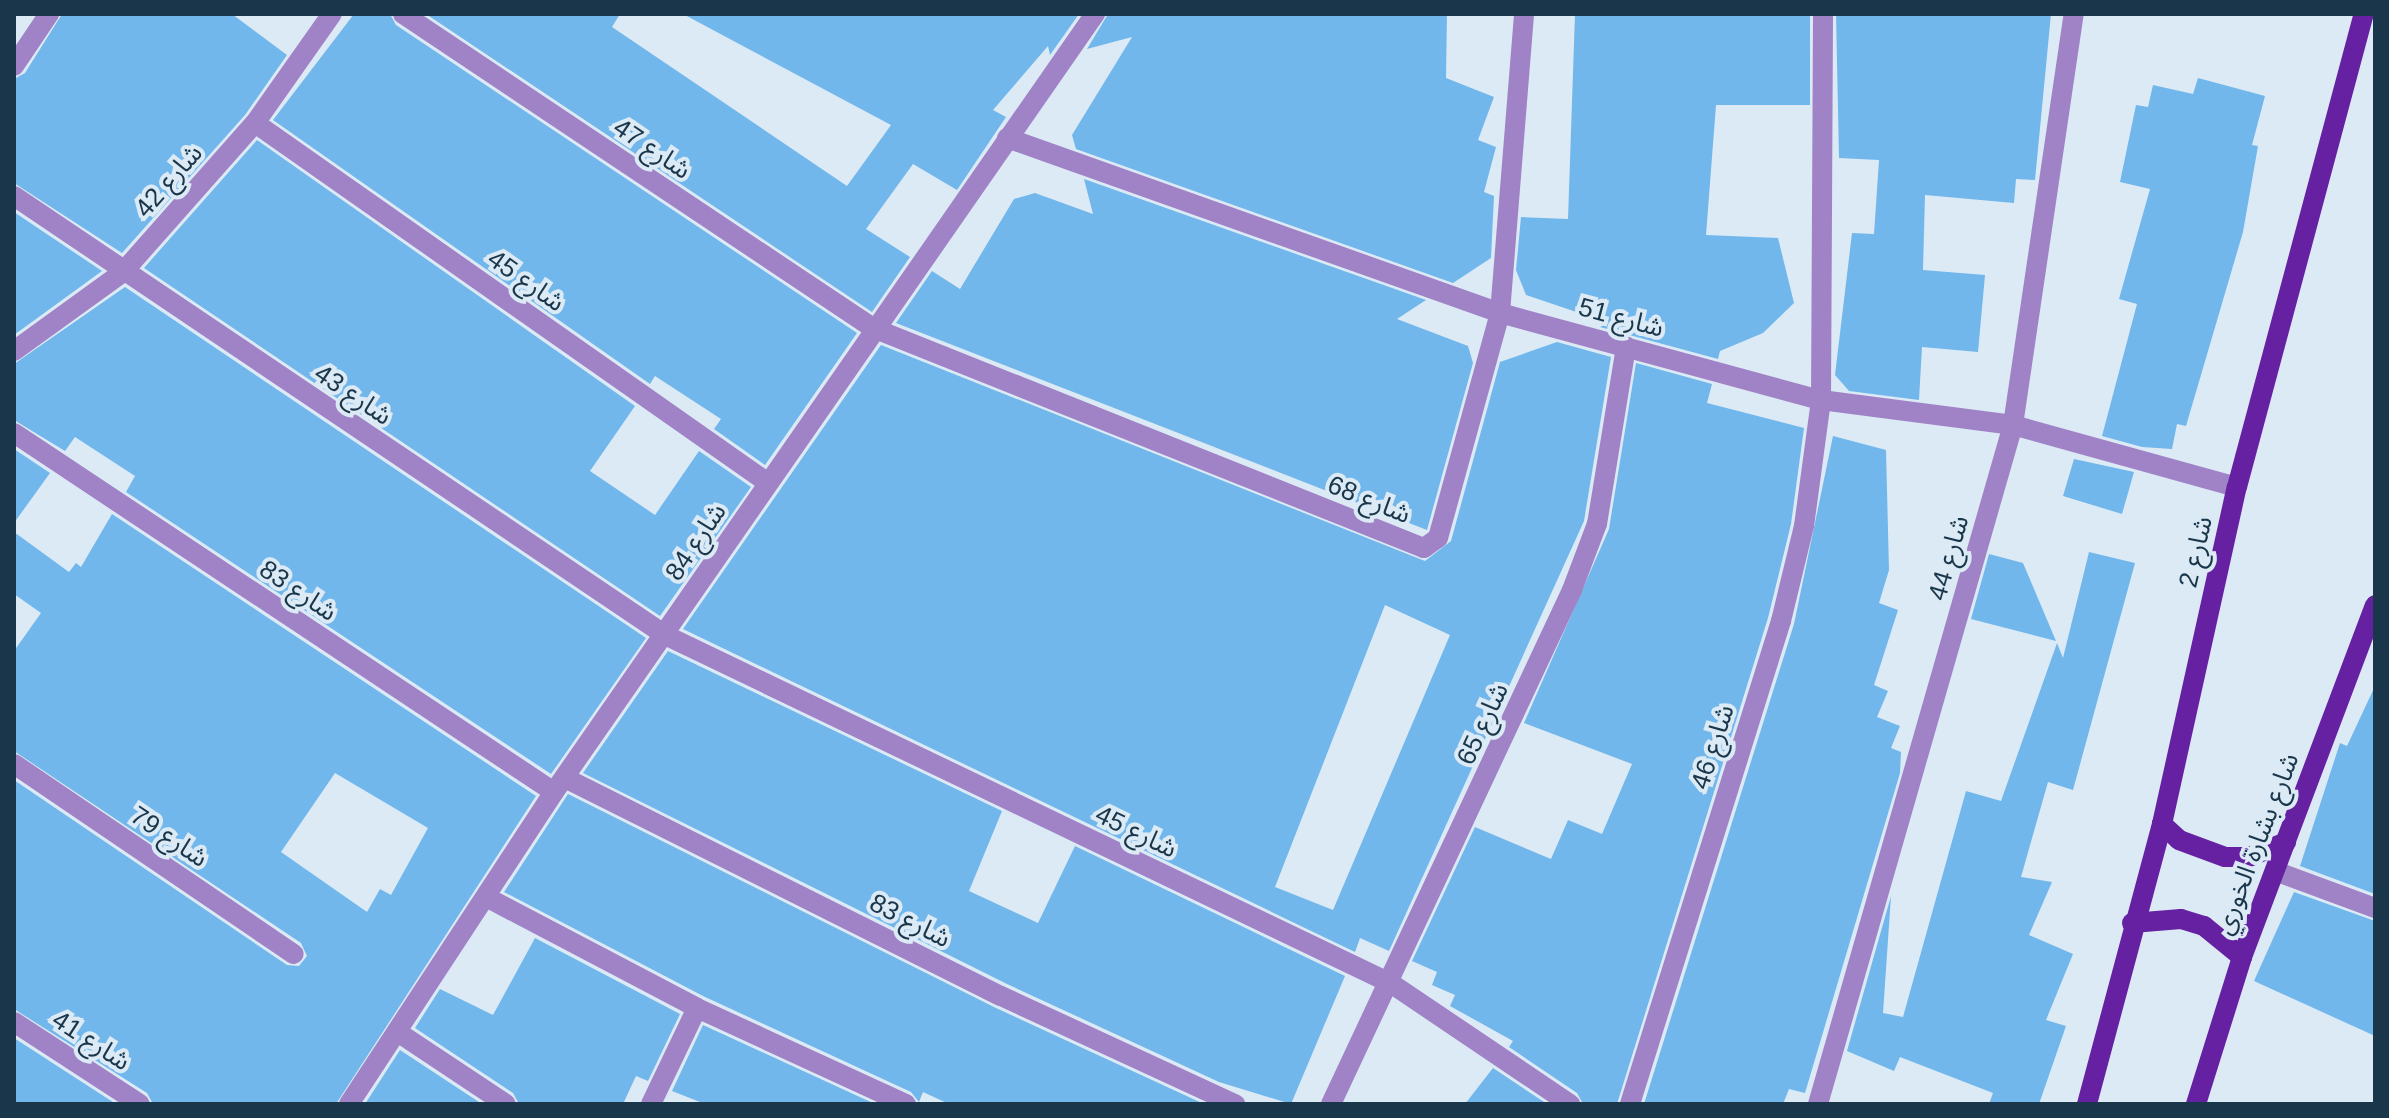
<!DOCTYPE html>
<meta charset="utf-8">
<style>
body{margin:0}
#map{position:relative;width:2389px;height:1118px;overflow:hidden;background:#dceaf5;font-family:Helvetica,"Noto Sans Arabic",sans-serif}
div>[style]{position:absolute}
.building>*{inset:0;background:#71b7ec}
.minor>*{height:20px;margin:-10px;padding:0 10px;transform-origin:10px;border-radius:10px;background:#a083c6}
.major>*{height:20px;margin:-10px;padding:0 10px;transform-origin:10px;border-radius:10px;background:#6620a2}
span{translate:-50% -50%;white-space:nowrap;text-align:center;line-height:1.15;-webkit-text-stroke:8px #dceaf5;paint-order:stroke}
.street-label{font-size:26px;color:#19364b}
.frame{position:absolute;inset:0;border:16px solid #19364b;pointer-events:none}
</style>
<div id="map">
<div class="building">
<div style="clip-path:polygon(62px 14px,232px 14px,287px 55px,245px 115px,122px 253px,14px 183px,14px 79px,25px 73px)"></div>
<div style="clip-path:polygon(354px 14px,390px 14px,396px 25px,857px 333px,765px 465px,714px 429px,721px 419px,655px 376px,650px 384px,273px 120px)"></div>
<div style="clip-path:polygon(426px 14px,620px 14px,612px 27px,847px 186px,891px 125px,683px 14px,1079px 14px,1050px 55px,1048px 46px,993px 110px,1006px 117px,957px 190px,913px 164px,866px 229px,910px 257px,872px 312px)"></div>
<div style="clip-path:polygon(1108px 14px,1447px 14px,1446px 78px,1494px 97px,1478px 140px,1496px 147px,1484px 192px,1494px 196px,1491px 258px,1453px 283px,1076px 149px,1072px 135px,1132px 37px,1087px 49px)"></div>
<div style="clip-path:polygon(1575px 14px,1810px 14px,1810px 105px,1716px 105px,1706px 235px,1778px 238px,1794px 303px,1763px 333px,1720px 351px,1718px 359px,1600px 327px,1609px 323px,1526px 295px,1516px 270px,1521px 217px,1568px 219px)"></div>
<div style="clip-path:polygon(1836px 14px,2051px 14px,2035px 180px,2016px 179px,2014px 203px,1925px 195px,1923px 270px,1985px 275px,1978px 352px,1922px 347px,1919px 400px,1849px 391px,1835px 375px,1852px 233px,1874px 234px,1879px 160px,1839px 158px)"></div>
<div style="clip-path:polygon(2198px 78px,2265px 96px,2252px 145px,2258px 146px,2243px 232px,2186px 426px,2177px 424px,2172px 449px,2142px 447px,2102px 436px,2137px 304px,2119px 299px,2150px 189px,2120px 182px,2136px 105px,2148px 107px,2153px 85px,2193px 94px)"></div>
<div style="clip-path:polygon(257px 140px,635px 406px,590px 471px,655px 515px,699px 451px,751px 487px,660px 616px,144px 268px)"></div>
<div style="clip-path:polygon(1084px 179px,1426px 300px,1397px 319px,1468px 346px,1473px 363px,1427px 530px,896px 323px,932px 271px,960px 289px,1014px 199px,1035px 193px,1093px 214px)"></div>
<div style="clip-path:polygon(14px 212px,102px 271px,14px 335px)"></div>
<div style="clip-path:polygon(125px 287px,646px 638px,551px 774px,126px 492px,135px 476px,75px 437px,65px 451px,14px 420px,14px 364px)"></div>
<div style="clip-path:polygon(evenodd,1557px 342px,1611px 357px,1584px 521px,1389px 951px,1360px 938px,1355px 952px,683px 629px,881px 345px,1425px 561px,1451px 541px,1500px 362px,1557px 342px,1385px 605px,1450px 635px,1333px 910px,1275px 887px,1385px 605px)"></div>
<div style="clip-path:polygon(1636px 363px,1712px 384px,1707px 403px,1804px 428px,1791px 524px,1768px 618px,1617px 1104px,1583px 1104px,1577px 1093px,1509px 1047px,1513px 1041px,1450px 1006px,1455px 995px,1432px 985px,1437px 972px,1412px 961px,1475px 827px,1551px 859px,1568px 820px,1602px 834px,1632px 764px,1524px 723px,1609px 529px)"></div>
<div style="clip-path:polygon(1833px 436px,1886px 450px,1889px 570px,1879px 603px,1898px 610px,1874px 685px,1888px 691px,1877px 717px,1900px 726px,1891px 748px,1901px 752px,1900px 773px,1805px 1093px,1789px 1089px,1783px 1104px,1644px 1104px,1794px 624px)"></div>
<div style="clip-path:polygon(14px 449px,50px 473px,14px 523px)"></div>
<div style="clip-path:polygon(2074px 459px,2134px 472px,2122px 514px,2063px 496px)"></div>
<div style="clip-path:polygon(evenodd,112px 514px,536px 796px,336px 1104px,153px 1104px,147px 1093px,14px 1009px,14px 780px,287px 965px,299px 966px,307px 956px,301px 943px,14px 751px,14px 651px,41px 613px,14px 594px,14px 532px,69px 572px,76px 563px,81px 567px,112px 514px,335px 773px,428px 828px,391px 895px,380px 889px,367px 912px,281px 852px,335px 773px)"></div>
<div style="clip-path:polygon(2089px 552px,2135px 563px,2073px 790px,2048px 782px,2021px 877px,2052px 882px,2029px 935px,2073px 954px,2046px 1020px,2066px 1026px,2039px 1104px,1989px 1104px,1993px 1093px,1900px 1057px,1894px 1071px,1847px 1051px,1891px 896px,1883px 1013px,1903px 1017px,1966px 791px,2001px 801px,2057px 643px,2063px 658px)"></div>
<div style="clip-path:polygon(1989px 554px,2023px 563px,2056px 641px,1971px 619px)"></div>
<div style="clip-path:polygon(668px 651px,1002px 811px,969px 891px,1038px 923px,1075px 846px,1345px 976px,1291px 1104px,1219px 1082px,1007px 984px,583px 773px)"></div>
<div style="clip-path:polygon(2375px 686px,2375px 894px,2300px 866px,2340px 743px,2347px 746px)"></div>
<div style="clip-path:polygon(568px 794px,996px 1008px,1204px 1104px,949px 1104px,923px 1092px,919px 1102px,911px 1092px,703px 996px,504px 892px)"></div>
<div style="clip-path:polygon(2294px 892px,2375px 921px,2375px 1036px,2254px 981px)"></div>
<div style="clip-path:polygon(535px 938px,680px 1014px,648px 1081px,636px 1076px,623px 1104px,519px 1104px,513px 1093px,415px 1028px,440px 989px,493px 1015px)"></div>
<div style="clip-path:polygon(703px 1025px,875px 1104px,705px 1104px,672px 1091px)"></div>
<div style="clip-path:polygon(14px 1038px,116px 1104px,14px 1104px)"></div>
<div style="clip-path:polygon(400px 1050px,482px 1104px,365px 1104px)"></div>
<div style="clip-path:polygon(1493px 1068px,1547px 1104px,1465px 1104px)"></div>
</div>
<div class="minor">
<div style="left:403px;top:14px;width:565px;rotate:33.75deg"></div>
<div style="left:873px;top:328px;width:593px;rotate:21.77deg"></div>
<div style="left:1424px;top:548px;width:17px;rotate:-36deg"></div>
<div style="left:1438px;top:538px;width:233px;rotate:-74.6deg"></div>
<div style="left:1500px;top:313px;width:300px;rotate:-85.4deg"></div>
<div style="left:14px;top:66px;width:63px;rotate:-56.1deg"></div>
<div style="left:255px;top:123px;width:627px;rotate:35.06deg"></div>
<div style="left:1007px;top:138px;width:523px;rotate:19.54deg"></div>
<div style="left:1500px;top:313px;width:333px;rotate:15.2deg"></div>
<div style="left:1821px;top:400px;width:194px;rotate:7.4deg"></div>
<div style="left:2013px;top:425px;width:232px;rotate:15.5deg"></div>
<div style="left:14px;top:196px;width:785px;rotate:33.99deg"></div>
<div style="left:665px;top:635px;width:806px;rotate:25.64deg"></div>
<div style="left:1392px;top:984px;width:215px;rotate:34deg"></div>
<div style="left:14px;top:351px;width:135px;rotate:-35.9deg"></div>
<div style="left:123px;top:272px;width:199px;rotate:-48.5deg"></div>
<div style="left:255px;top:123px;width:133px;rotate:-54.8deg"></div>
<div style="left:14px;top:433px;width:648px;rotate:33.62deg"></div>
<div style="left:14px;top:764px;width:338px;rotate:34.2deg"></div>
<div style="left:565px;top:778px;width:487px;rotate:26.6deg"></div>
<div style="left:1001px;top:996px;width:258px;rotate:24.8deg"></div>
<div style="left:2275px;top:871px;width:107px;rotate:20.3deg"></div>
<div style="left:486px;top:897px;width:238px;rotate:27.7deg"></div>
<div style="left:697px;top:1008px;width:230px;rotate:24.7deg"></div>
<div style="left:14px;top:1022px;width:150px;rotate:33.1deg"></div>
<div style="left:399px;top:1033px;width:128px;rotate:33.6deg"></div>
<div style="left:349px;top:1104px;width:373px;rotate:-56.7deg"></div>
<div style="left:554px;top:792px;width:948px;rotate:-55.19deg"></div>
<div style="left:651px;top:1104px;width:106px;rotate:-64.4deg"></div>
<div style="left:1331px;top:1104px;width:568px;rotate:-64.88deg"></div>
<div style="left:1572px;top:590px;width:71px;rotate:-69.3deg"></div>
<div style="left:1597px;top:524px;width:180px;rotate:-80.7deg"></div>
<div style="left:1630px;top:1104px;width:506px;rotate:-72.64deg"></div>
<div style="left:1781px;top:621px;width:98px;rotate:-76.4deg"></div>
<div style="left:1804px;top:526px;width:127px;rotate:-82.3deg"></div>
<div style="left:1821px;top:400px;width:386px;rotate:-89.7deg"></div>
<div style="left:1818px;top:1104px;width:706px;rotate:-73.98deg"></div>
<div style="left:2013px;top:425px;width:416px;rotate:-81.6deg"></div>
</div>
<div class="major">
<div style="left:2162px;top:824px;width:23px;rotate:43deg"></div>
<div style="left:2179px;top:840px;width:49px;rotate:20.3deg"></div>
<div style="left:2225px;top:857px;width:24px"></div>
<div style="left:2249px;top:857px;width:40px;rotate:-22deg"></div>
<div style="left:2132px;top:923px;width:49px;rotate:-4.7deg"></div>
<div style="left:2181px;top:919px;width:24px;rotate:17deg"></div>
<div style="left:2204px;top:926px;width:49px;rotate:39.2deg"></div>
<div style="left:2087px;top:1104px;width:290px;rotate:-75deg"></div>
<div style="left:2162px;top:824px;width:345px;rotate:-77.5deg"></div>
<div style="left:2237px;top:487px;width:490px;rotate:-75deg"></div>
<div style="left:2196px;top:1104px;width:154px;rotate:-72.6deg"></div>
<div style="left:2242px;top:957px;width:376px;rotate:-69.3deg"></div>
</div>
<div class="street-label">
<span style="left:652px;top:149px;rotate:34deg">شارع 47</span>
<span style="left:169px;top:181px;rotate:-49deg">شارع 42</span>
<span style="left:526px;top:281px;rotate:35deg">شارع 45</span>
<span style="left:1621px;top:318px;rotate:15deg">شارع 51</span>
<span style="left:353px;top:395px;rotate:34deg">شارع 43</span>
<span style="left:1369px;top:500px;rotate:22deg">شارع 68</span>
<span style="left:696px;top:542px;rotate:-56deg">شارع 84</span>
<span style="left:2196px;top:552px;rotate:-77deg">شارع 2</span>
<span style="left:1949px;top:558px;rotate:-74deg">شارع 44</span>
<span style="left:298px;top:591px;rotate:34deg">شارع 83</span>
<span style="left:1483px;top:724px;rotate:-65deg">شارع 65</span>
<span style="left:1713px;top:747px;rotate:-72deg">شارع 46</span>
<span style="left:1136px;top:832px;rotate:26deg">شارع 45</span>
<span style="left:169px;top:837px;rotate:34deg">شارع 79</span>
<span style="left:2257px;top:844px;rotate:-69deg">شارع بشارة الخوري</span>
<span style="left:910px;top:921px;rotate:27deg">شارع 83</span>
<span style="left:91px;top:1041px;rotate:33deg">شارع 41</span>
</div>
<div class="frame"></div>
</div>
